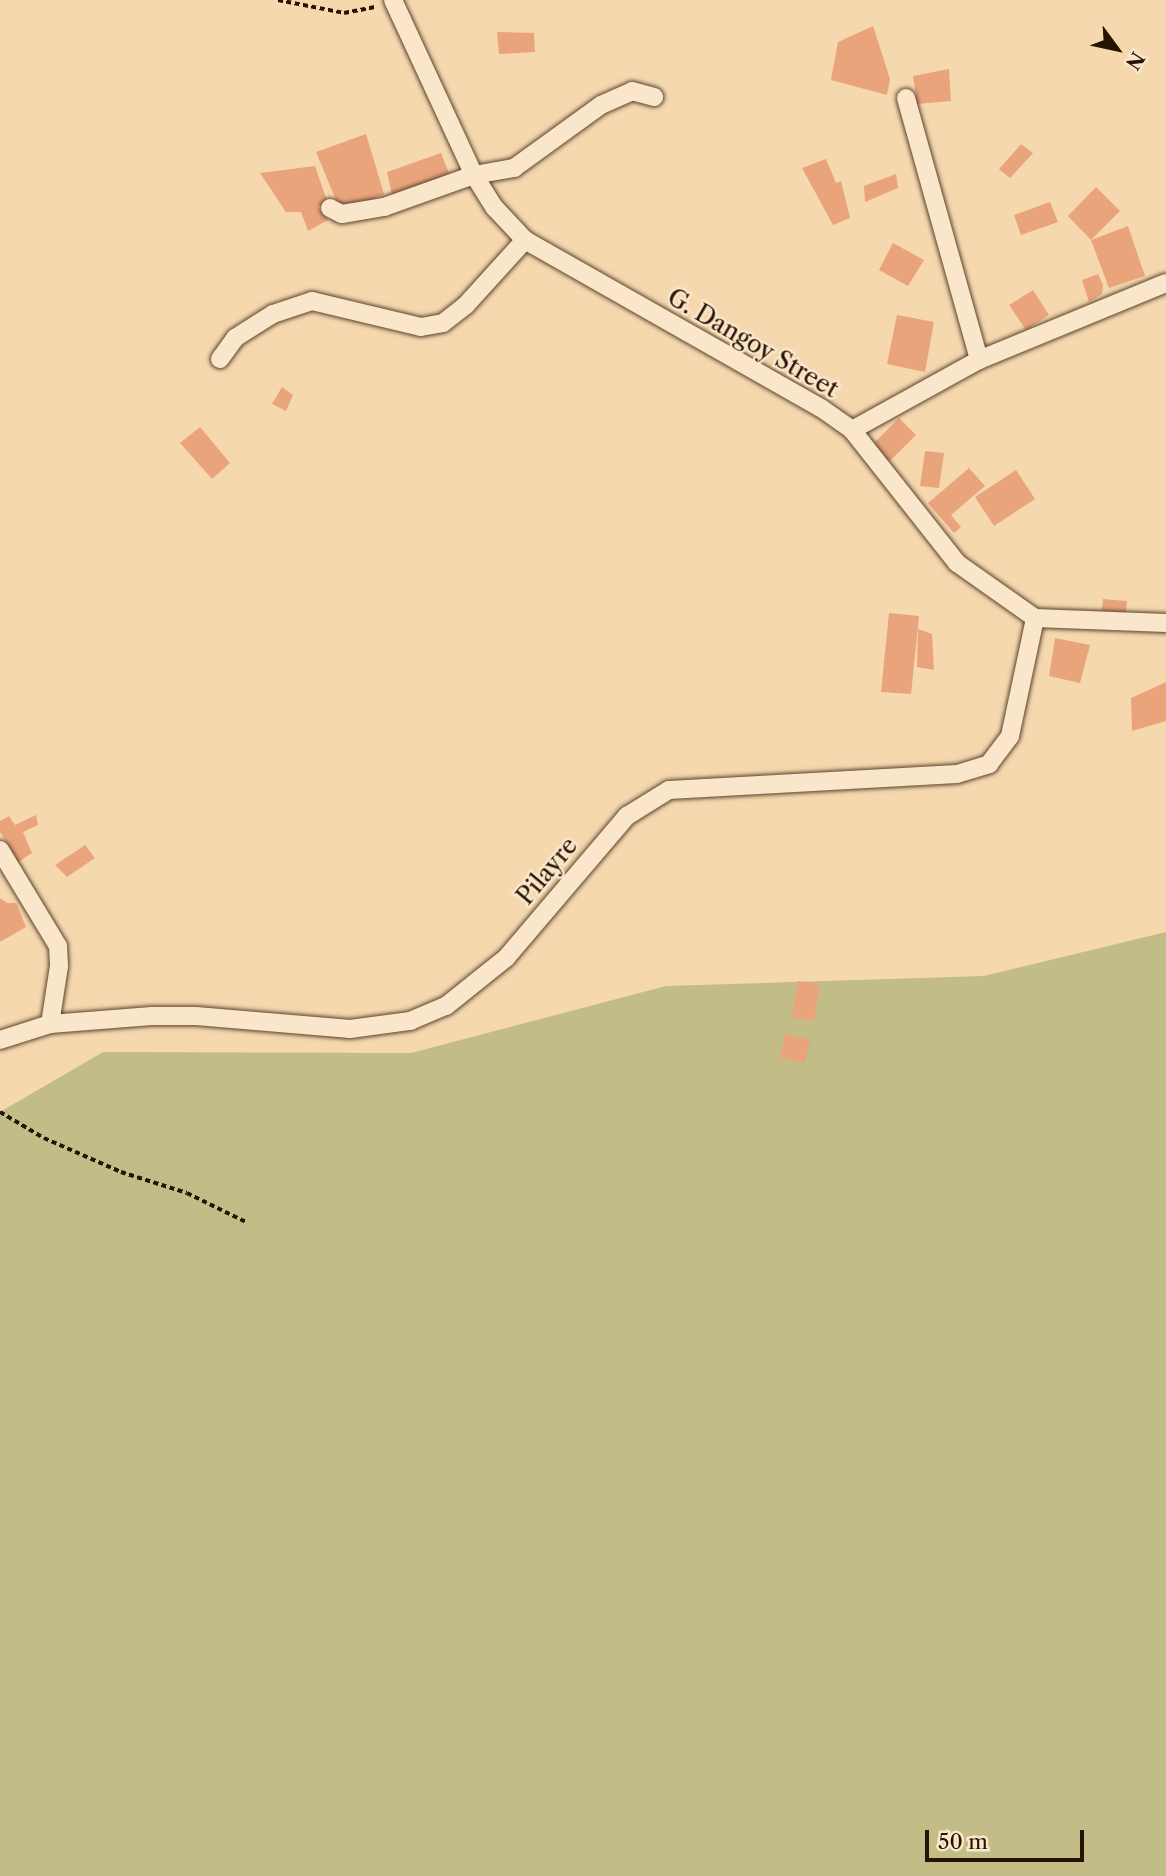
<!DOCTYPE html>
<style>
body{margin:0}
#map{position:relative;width:1166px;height:1876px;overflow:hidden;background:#f6d8af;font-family:"Libre Caslon Text",serif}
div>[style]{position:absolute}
.green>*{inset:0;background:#c2bd86}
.building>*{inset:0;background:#e9a47c}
.path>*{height:3.5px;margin-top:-1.75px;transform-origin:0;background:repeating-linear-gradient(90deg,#271301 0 5px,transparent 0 8.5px)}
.roads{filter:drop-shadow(0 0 2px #5b442c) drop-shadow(0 0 2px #5b442c)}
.street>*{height:18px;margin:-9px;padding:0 9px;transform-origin:9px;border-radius:9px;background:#f9e6cb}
span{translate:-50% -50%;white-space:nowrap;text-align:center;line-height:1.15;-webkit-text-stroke:5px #f9e6cb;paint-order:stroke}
.street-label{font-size:24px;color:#271301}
.north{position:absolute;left:1082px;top:14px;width:70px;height:70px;-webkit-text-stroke:5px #f9e6cb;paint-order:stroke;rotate:123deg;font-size:19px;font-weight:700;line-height:28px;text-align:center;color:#271301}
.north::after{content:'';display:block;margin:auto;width:24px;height:32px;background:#271301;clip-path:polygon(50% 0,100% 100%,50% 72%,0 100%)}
.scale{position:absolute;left:925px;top:1830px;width:159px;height:32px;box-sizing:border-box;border:4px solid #271301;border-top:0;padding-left:9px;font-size:21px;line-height:24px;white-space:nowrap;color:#271301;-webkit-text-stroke:5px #f9e6cb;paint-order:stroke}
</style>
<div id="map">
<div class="green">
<div style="clip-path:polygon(1166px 932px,1166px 1876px,0 1876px,0 1112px,103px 1052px,411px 1053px,666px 986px,984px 976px)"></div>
</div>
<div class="building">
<div style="clip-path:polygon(873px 26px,890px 79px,887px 95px,831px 80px,838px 42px)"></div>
<div style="clip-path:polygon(497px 32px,534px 33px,535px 52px,499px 54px)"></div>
<div style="clip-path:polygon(949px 69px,951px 101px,917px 104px,913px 76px)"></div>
<div style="clip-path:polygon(366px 134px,384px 194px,341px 212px,316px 152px)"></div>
<div style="clip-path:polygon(1021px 144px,1033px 153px,1010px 178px,999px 169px)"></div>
<div style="clip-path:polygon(441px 153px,452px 181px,393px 200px,387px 172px)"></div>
<div style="clip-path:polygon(826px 159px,836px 183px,841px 181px,850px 218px,833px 225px,802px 168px)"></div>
<div style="clip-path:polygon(315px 166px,327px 201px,318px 207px,328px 220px,308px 231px,301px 212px,286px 212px,260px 173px)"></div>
<div style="clip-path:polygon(896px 174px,898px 188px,865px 202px,864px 186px)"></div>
<div style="clip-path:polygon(1096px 187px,1120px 211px,1091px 240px,1068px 216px)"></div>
<div style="clip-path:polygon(1050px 202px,1058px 222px,1021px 235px,1014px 215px)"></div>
<div style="clip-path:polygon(1128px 226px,1145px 276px,1109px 288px,1091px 240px)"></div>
<div style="clip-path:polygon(893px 243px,924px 260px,908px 286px,879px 270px)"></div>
<div style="clip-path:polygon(1098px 274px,1103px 285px,1102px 294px,1089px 302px,1082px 280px)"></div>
<div style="clip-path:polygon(1033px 290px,1049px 315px,1026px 330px,1009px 305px)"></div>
<div style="clip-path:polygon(897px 315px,934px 322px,925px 372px,887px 364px)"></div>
<div style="clip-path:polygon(282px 387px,293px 395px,286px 411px,272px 404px)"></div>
<div style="clip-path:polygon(899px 418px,916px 435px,887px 464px,871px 446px)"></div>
<div style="clip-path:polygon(200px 427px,230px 463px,212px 479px,180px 443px)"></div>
<div style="clip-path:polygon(925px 451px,944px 453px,939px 488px,920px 486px)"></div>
<div style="clip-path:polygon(969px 468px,985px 486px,951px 515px,961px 527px,954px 533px,928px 503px)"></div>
<div style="clip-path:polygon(1016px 470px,1035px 499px,994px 526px,975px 497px)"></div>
<div style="clip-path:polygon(1103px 599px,1127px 601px,1125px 619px,1101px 617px)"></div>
<div style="clip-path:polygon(889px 613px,919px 616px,911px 694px,881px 692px)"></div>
<div style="clip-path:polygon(918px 629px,932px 634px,934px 670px,917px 667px)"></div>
<div style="clip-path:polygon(1055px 638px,1090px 645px,1080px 683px,1049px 676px)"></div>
<div style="clip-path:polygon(1166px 682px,1166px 721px,1132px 731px,1131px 698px)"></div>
<div style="clip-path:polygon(36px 815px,38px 825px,23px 832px,32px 853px,18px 862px,0 832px,0 821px,9px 816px,15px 825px)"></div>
<div style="clip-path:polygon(85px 845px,95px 858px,67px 877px,55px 865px)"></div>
<div style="clip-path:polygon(0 898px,7px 903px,16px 903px,26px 927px,0 942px)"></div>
<div style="clip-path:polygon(798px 981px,820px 984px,814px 1021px,792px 1017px)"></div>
<div style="clip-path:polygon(785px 1034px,810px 1040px,805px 1063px,780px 1058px)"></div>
</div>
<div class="path">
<div style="left:278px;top:0;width:67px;rotate:11.1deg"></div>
<div style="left:344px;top:13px;width:33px;rotate:-11deg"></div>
<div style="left:0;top:1112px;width:51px;rotate:30.6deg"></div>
<div style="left:44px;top:1138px;width:84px;rotate:23.8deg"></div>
<div style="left:121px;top:1172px;width:69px;rotate:17.7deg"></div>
<div style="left:187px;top:1193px;width:68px;rotate:26.2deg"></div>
</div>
<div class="roads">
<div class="street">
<div style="left:393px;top:0;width:193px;rotate:65.2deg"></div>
<div style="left:474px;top:175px;width:38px;rotate:58deg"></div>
<div style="left:494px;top:207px;width:45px;rotate:46.8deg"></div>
<div style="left:525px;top:240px;width:340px;rotate:29.6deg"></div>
<div style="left:821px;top:408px;width:38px;rotate:35deg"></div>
<div style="left:852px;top:430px;width:169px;rotate:51.7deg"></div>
<div style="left:957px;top:563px;width:95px;rotate:35.2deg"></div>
<div style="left:1035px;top:618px;width:131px;rotate:2.2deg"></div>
<div style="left:906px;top:98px;width:272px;rotate:74.4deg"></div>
<div style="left:330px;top:208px;width:13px;rotate:27deg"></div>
<div style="left:342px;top:214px;width:43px;rotate:-9.5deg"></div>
<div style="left:384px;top:207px;width:96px;rotate:-19.6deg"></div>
<div style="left:474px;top:175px;width:41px;rotate:-9.9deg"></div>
<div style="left:514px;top:168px;width:107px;rotate:-35.9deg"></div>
<div style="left:601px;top:105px;width:34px;rotate:-24deg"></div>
<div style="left:632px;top:91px;width:23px;rotate:15deg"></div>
<div style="left:220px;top:359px;width:26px;rotate:-54deg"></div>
<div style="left:235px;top:338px;width:45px;rotate:-32.3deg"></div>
<div style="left:273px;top:314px;width:41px;rotate:-18.4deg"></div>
<div style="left:312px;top:301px;width:112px;rotate:13.4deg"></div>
<div style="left:421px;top:327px;width:22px;rotate:-10deg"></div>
<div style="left:443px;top:323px;width:29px;rotate:-38deg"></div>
<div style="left:466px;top:305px;width:88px;rotate:-47.8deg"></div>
<div style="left:852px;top:430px;width:145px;rotate:-28.9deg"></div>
<div style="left:979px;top:360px;width:202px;rotate:-22.4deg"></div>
<div style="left:0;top:850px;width:112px;rotate:58.9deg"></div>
<div style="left:58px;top:946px;width:20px;rotate:87deg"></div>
<div style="left:59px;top:966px;width:59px;rotate:98.8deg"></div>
<div style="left:0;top:1040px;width:52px;rotate:-17.7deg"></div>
<div style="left:50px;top:1024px;width:102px;rotate:-4.5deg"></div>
<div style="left:152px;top:1016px;width:44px"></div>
<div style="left:196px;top:1016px;width:155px;rotate:4.8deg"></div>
<div style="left:350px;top:1029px;width:61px;rotate:-7.6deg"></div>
<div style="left:410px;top:1021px;width:39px;rotate:-23deg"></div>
<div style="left:446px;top:1006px;width:77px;rotate:-38.7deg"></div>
<div style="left:506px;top:958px;width:187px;rotate:-49.6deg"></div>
<div style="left:627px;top:816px;width:49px;rotate:-31.8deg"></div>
<div style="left:669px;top:790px;width:288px;rotate:-3.2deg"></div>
<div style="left:957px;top:774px;width:34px;rotate:-17deg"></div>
<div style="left:989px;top:764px;width:35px;rotate:-53deg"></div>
<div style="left:1010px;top:736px;width:121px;rotate:-78deg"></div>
</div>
</div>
<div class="street-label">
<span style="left:753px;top:343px;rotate:30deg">G. Dangoy Street</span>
<span style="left:547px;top:871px;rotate:-50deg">Pilayre</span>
</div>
<div class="north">N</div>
<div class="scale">50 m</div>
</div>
